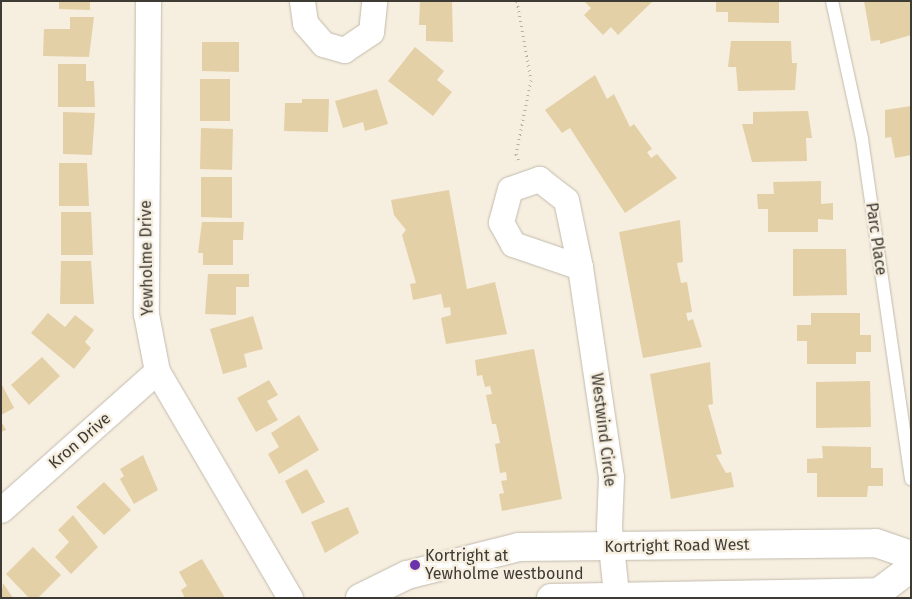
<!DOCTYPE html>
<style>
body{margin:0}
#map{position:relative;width:912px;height:599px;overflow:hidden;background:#f6eedf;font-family:"Fira Sans",sans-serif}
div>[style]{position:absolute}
.building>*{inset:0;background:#e4d0a6}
.path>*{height:3px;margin-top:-1.5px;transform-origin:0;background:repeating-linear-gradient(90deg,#b8b2a6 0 1px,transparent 0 5px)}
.roads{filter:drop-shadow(0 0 1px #c2bbad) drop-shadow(0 0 1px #c2bbad)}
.lane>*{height:12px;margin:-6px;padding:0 6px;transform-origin:6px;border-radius:6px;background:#fff}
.street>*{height:25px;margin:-12.5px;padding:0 12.5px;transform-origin:12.5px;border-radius:12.5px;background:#fff}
.secondary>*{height:28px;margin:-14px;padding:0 14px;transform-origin:14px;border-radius:14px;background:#fff}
.dots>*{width:14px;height:14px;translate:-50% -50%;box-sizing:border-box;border:2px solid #f6eedf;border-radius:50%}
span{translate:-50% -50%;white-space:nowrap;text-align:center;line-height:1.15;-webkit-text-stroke:4.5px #f6eedf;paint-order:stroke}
.street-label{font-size:16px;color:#3e3b35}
.poi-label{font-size:16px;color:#3e3b35}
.left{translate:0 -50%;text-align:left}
.frame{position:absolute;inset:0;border:2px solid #3e3b35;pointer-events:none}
</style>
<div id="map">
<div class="building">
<div style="clip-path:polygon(59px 1px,90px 1px,90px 10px,59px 9px)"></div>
<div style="clip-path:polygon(420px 1px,452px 1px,453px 42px,426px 41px,426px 25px,419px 25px)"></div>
<div style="clip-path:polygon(584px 1px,653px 1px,618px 35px,611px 27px,603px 35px,584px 15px,591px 8px)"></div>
<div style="clip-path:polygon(716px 1px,779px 1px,779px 23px,728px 22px,728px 12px,716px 12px)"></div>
<div style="clip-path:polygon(864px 1px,910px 1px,911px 35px,880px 44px,880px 40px,871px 41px)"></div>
<div style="clip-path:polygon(70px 17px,94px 17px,89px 57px,43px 56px,44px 29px,70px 29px)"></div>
<div style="clip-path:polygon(731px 41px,791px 41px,792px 63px,797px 63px,795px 90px,738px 91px,736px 67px,728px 67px)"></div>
<div style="clip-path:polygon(202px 42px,239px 42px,239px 72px,202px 71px)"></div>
<div style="clip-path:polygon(415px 47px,444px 71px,437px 80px,452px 92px,433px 116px,388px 81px)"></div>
<div style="clip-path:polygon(58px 64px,86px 64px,86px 81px,94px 81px,95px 107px,58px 107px)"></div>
<div style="clip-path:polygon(595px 75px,607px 99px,614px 94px,630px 127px,634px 124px,652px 149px,647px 152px,651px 158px,657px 154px,677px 178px,625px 213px,570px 128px,562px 133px,545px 110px)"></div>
<div style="clip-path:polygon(200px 79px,230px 79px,230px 121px,200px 121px)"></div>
<div style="clip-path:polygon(377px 89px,388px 124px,365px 131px,363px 122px,343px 128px,335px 101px)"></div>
<div style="clip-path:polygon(302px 99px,329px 99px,328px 132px,284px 131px,285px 103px,302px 103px)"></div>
<div style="clip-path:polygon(911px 106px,911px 155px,895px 158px,891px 137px,885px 138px,885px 110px)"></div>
<div style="clip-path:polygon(808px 111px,812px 138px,806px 138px,807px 161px,752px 162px,742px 124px,753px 124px,753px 112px)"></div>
<div style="clip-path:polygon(63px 112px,95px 113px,92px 155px,63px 154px)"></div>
<div style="clip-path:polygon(201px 128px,233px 129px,232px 170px,200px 169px)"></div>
<div style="clip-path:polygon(59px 163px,87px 163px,89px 206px,59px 206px)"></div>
<div style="clip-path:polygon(201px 177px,232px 177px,232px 218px,201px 217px)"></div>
<div style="clip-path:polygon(821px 181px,821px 204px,833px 203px,833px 220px,818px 219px,818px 232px,768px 232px,768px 209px,758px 209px,757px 194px,774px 194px,773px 182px)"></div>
<div style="clip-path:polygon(449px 190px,467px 289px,495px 282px,507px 334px,446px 344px,441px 318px,451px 315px,450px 307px,444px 308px,441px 294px,413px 300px,410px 284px,416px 283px,402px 235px,406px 230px,394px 215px,391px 200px)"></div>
<div style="clip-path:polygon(61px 212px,91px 212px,93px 255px,61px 255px)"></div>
<div style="clip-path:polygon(680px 220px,683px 262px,677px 263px,681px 283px,687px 282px,692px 312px,686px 313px,688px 321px,693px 319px,702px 347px,643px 358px,619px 232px)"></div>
<div style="clip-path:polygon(202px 222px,244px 222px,243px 240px,233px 240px,233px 265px,203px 265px,203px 253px,198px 253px)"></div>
<div style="clip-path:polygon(793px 249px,846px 249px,847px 295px,793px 296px)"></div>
<div style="clip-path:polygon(61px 261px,91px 261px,94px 304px,60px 304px)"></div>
<div style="clip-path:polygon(208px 274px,249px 274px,249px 287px,236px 287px,236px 315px,205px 314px)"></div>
<div style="clip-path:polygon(48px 313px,65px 327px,75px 315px,94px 330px,85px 342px,91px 348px,74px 369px,31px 333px)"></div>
<div style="clip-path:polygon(811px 313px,860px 313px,860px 335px,871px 335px,871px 352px,856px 352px,856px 364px,807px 364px,807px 341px,797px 341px,797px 325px,811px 325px)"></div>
<div style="clip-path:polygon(253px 316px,263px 349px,244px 354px,247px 367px,223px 374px,210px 329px)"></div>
<div style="clip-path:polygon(534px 349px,562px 499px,502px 511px,499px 494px,504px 493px,501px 481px,507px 480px,506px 472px,500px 473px,495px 444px,500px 443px,498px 433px,496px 424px,492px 424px,486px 395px,492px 394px,490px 386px,485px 387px,482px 375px,477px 376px,475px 360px)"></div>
<div style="clip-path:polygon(42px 357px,60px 376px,29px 405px,11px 385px)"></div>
<div style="clip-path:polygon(710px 362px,713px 404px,708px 405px,722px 454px,716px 455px,726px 473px,731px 472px,734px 487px,671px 499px,650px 374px)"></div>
<div style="clip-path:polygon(269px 380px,278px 395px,267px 401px,278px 420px,256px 432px,237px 398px)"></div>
<div style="clip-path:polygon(870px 381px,871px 427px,816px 428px,816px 382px)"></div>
<div style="clip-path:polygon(1px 383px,14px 408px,1px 415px)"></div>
<div style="clip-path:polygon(299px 415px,319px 450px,279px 474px,268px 454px,279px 447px,271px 433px)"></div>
<div style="clip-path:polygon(1px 421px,6px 430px,1px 432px)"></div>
<div style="clip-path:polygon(822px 446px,871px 447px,871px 468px,883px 468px,883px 486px,868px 486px,867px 497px,817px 497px,817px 473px,807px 473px,807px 459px,823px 458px)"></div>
<div style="clip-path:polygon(143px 455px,158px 490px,134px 504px,120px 479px,124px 476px,120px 469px)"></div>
<div style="clip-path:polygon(307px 469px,325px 502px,302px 514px,285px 481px)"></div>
<div style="clip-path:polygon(104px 482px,131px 510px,104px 535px,76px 507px)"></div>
<div style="clip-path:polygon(348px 507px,359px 533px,325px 553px,311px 522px)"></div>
<div style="clip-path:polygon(73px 515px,98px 547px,71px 574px,55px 557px,69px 542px,58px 530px)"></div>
<div style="clip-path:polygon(33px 547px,61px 575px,38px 598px,29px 598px,6px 574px)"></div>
<div style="clip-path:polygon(202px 559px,225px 598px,185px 598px,181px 590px,187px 586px,179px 572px)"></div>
<div style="clip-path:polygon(3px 583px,13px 598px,1px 598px)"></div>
</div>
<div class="path">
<div style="left:517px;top:1px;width:80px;rotate:80deg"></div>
<div style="left:531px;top:80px;width:76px;rotate:101.5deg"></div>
<div style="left:516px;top:154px;width:9px;rotate:69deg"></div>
</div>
<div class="roads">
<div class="lane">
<div style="left:832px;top:1px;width:141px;rotate:77.7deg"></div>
<div style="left:862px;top:139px;width:344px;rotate:81.8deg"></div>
</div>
<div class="street">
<div style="left:148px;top:1px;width:313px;rotate:90.4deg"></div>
<div style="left:146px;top:314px;width:58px;rotate:79.1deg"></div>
<div style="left:157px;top:371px;width:263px;rotate:59.6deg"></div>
<div style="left:302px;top:1px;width:22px;rotate:82deg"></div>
<div style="left:305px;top:23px;width:28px;rotate:49deg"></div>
<div style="left:323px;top:44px;width:22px;rotate:16deg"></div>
<div style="left:344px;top:50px;width:32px;rotate:-34deg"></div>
<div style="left:371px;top:32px;width:31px;rotate:-84deg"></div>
<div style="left:580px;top:267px;width:71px;rotate:-161.1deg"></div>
<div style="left:513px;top:244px;width:25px;rotate:-119deg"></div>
<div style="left:501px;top:222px;width:34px;rotate:-75deg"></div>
<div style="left:510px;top:189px;width:31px;rotate:-19deg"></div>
<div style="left:539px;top:179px;width:34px;rotate:38deg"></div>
<div style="left:566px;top:200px;width:68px;rotate:78.2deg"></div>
<div style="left:580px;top:267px;width:212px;rotate:81.6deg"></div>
<div style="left:611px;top:477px;width:50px;rotate:92.3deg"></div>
<div style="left:609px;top:527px;width:67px;rotate:84deg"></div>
<div style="left:1px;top:510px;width:209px;rotate:-41.7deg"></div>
</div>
<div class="secondary">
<div style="left:360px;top:598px;width:52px;rotate:-26.1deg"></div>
<div style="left:407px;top:575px;width:115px;rotate:-14deg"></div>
<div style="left:519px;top:547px;width:357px;rotate:-0.6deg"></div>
<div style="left:876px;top:543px;width:37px;rotate:19deg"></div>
<div style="left:551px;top:598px;width:328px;rotate:-1deg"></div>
<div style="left:879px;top:592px;width:40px;rotate:-37deg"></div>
</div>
</div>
<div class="dots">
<div style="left:415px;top:565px;background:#6c34aa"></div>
</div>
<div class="street-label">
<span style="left:876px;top:239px;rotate:82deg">Parc Place</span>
<span style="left:147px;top:258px;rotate:-91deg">Yewholme Drive</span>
<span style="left:603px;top:430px;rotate:83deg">Westwind Circle</span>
<span style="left:80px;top:441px;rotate:-41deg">Kron Drive</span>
<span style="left:677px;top:546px;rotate:-1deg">Kortright Road West</span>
</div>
<div class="poi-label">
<span class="left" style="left:425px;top:565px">Kortright at<br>Yewholme westbound</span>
</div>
<div class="frame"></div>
</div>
